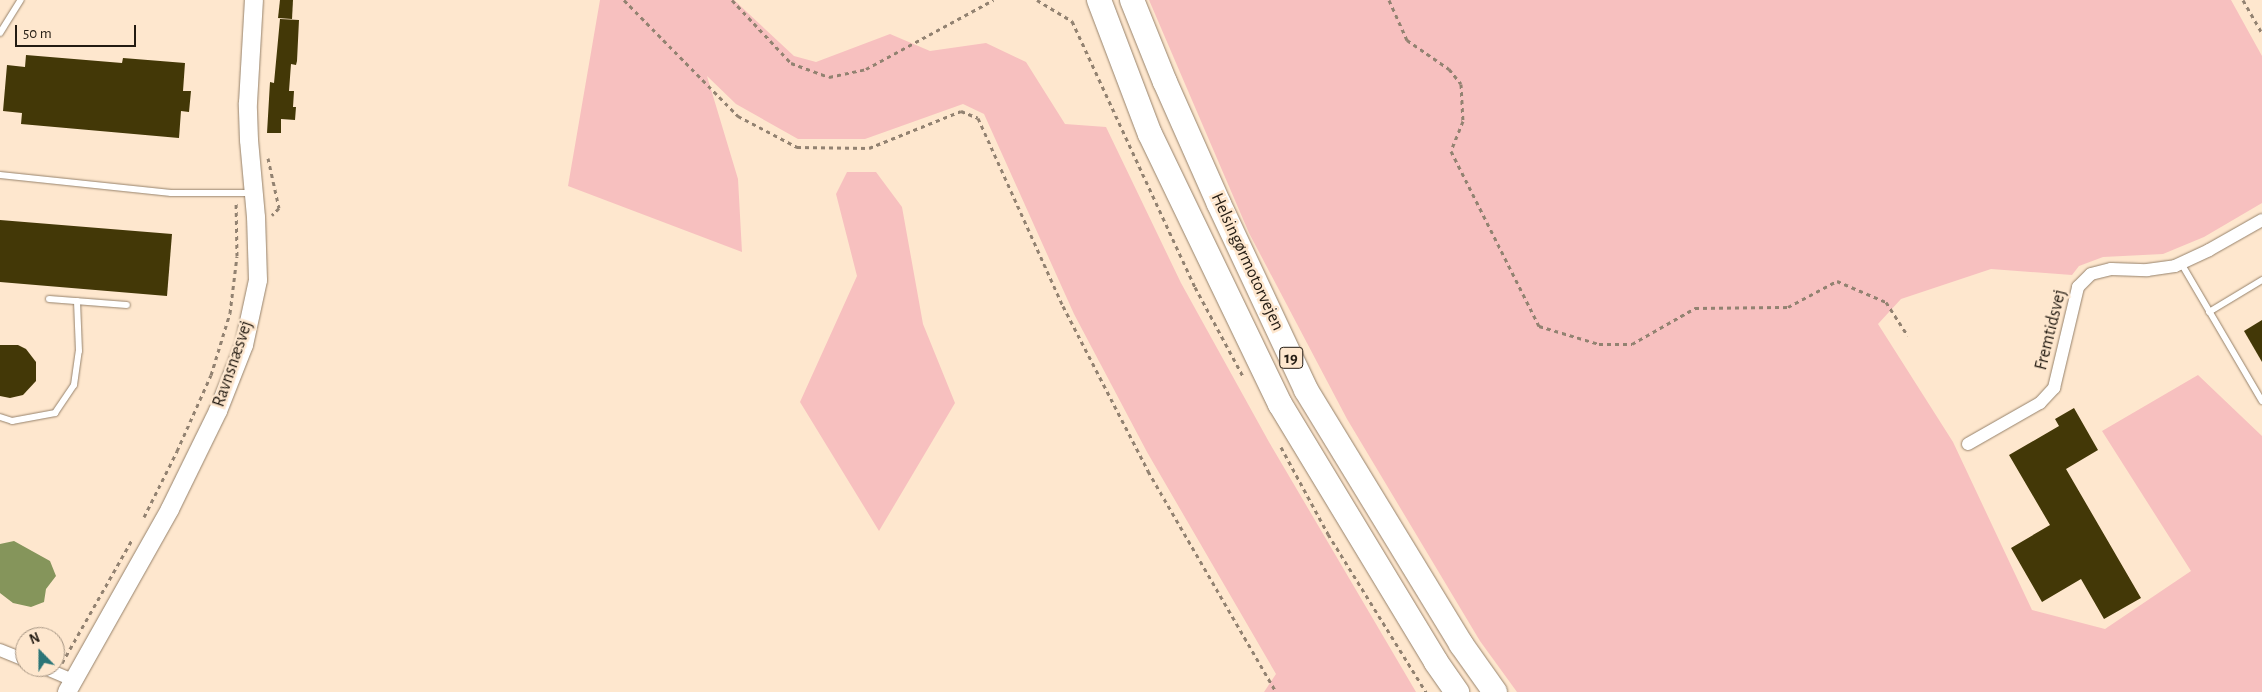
<!DOCTYPE html>
<meta charset="utf-8">
<style>
body{margin:0}
#map{position:relative;width:2262px;height:692px;overflow:hidden;background:#fee7ce;font-family:"Alegreya Sans",sans-serif}
div>[style]{position:absolute}
.green>*{inset:0;background:#f7c0bf}
.water>*{inset:0;background:#85955b}
.building>*{inset:0;background:#433807}
.path>*{height:3px;margin-top:-1.5px;transform-origin:0;background:repeating-linear-gradient(90deg,#928271 0 4px,transparent 0 8px)}
.roads{filter:drop-shadow(0 0 1px #96826b) drop-shadow(0 0 1px #96826b)}
.service>*{height:6px;margin:-3px;padding:0 3px;transform-origin:3px;border-radius:3px;background:#fff}
.minor>*{height:12px;margin:-6px;padding:0 6px;transform-origin:6px;border-radius:6px;background:#fff}
.secondary>*{height:18px;margin:-9px;padding:0 9px;transform-origin:9px;border-radius:9px;background:#fff}
.motorway>*{height:24px;margin:-12px;padding:0 12px;transform-origin:12px;border-radius:12px;background:#fff}
span{translate:-50% -50%;white-space:nowrap;text-align:center;line-height:1.15;-webkit-text-stroke:5px #fee7ce;paint-order:stroke}
.shield-label span{padding:1px 4px;background:#fee7ce;border:1px solid;border-radius:4px;-webkit-text-stroke-width:0}
.shield-label{font-size:16px;color:#231b12;font-weight:700}
.street-label{font-size:18px;color:#231b12}
.north{position:absolute;left:15px;top:627px;width:50px;height:50px;box-sizing:border-box;background:#fee7ce;border:1px solid #a69583;border-radius:50%;rotate:338deg;font-size:14px;font-weight:700;line-height:20px;text-align:center;color:#231b12}
.north::after{content:'';display:block;margin:auto;width:18px;height:22px;background:#2b7577;clip-path:polygon(50% 0,100% 100%,50% 72%,0 100%)}
.scale{position:absolute;left:15px;top:25px;width:121px;height:22px;box-sizing:border-box;border:2px solid #231b12;border-top:0;padding-left:6px;font-size:15px;line-height:18px;white-space:nowrap;color:#231b12;-webkit-text-stroke:4px #fee7ce;paint-order:stroke}
</style>
<div id="map">
<div class="green">
<div style="clip-path:polygon(600px 0,734px 0,794px 56px,816px 62px,890px 34px,930px 51px,986px 43px,1026px 62px,1065px 124px,1106px 127px,1181px 283px,1269px 442px,1416px 692px,1264px 692px,1276px 674px,1147px 452px,1074px 314px,984px 114px,963px 104px,865px 139px,798px 139px,736px 104px,707px 76px,738px 179px,742px 252px,568px 186px)"></div>
<div style="clip-path:polygon(1149px 0,2231px 0,2262px 56px,2262px 203px,2204px 237px,2163px 254px,2103px 257px,2079px 266px,2072px 275px,1991px 269px,1901px 299px,1878px 324px,1953px 442px,2032px 610px,2105px 629px,2191px 571px,2102px 431px,2198px 375px,2262px 436px,2262px 692px,1517px 692px,1480px 641px,1347px 419px,1249px 233px)"></div>
<div style="clip-path:polygon(847px 172px,876px 172px,902px 207px,923px 324px,955px 403px,879px 531px,800px 402px,857px 276px,836px 194px)"></div>
</div>
<div class="water">
<div style="clip-path:polygon(14px 541px,50px 561px,56px 576px,46px 589px,44px 602px,31px 607px,13px 603px,0 593px,0 544px)"></div>
</div>
<div class="building">
<div style="clip-path:polygon(280px 0,293px 0,292px 19px,278px 18px)"></div>
<div style="clip-path:polygon(280px 19px,299px 20px,297px 61px,296px 65px,291px 64px,289px 91px,294px 91px,293px 107px,296px 107px,295px 120px,281px 119px,281px 133px,267px 133px,270px 82px,274px 83px)"></div>
<div style="clip-path:polygon(26px 55px,122px 63px,123px 58px,185px 63px,183px 91px,191px 91px,189px 112px,181px 111px,179px 138px,21px 124px,22px 113px,3px 111px,7px 65px,25px 67px)"></div>
<div style="clip-path:polygon(0 220px,172px 234px,167px 296px,0 282px)"></div>
<div style="clip-path:polygon(2262px 320px,2262px 362px,2244px 331px)"></div>
<div style="clip-path:polygon(0 345px,18px 345px,26px 349px,36px 362px,36px 381px,23px 395px,10px 398px,0 396px)"></div>
<div style="clip-path:polygon(2074px 408px,2098px 450px,2066px 469px,2141px 598px,2104px 619px,2081px 579px,2042px 602px,2011px 548px,2050px 525px,2009px 455px,2059px 426px,2055px 419px)"></div>
</div>
<div class="path">
<div style="left:624px;top:0;width:163px;rotate:45.5deg"></div>
<div style="left:738px;top:116px;width:67px;rotate:27.7deg"></div>
<div style="left:797px;top:147px;width:72px;rotate:0.8deg"></div>
<div style="left:869px;top:148px;width:99px;rotate:-21.9deg"></div>
<div style="left:961px;top:111px;width:18px;rotate:22deg"></div>
<div style="left:978px;top:118px;width:206px;rotate:65.7deg"></div>
<div style="left:1063px;top:306px;width:186px;rotate:62.7deg"></div>
<div style="left:1148px;top:471px;width:255px;rotate:59.9deg"></div>
<div style="left:732px;top:0;width:86px;rotate:46.9deg"></div>
<div style="left:791px;top:63px;width:40px;rotate:20.2deg"></div>
<div style="left:829px;top:77px;width:38px;rotate:-12deg"></div>
<div style="left:866px;top:69px;width:145px;rotate:-28.5deg"></div>
<div style="left:1037px;top:0;width:41px;rotate:31deg"></div>
<div style="left:1072px;top:21px;width:293px;rotate:65.2deg"></div>
<div style="left:1195px;top:287px;width:101px;rotate:61.7deg"></div>
<div style="left:1389px;top:0;width:44px;rotate:65.8deg"></div>
<div style="left:1407px;top:40px;width:51px;rotate:34.6deg"></div>
<div style="left:1449px;top:69px;width:19px;rotate:51deg"></div>
<div style="left:1461px;top:84px;width:37px;rotate:87deg"></div>
<div style="left:1463px;top:121px;width:32px;rotate:112deg"></div>
<div style="left:1451px;top:151px;width:196px;rotate:63.3deg"></div>
<div style="left:1539px;top:326px;width:63px;rotate:16.7deg"></div>
<div style="left:1599px;top:344px;width:33px"></div>
<div style="left:1632px;top:344px;width:73px;rotate:-29.7deg"></div>
<div style="left:1695px;top:308px;width:93px;rotate:-0.6deg"></div>
<div style="left:1788px;top:307px;width:55px;rotate:-28deg"></div>
<div style="left:1837px;top:281px;width:53px;rotate:23.2deg"></div>
<div style="left:1886px;top:302px;width:40px;rotate:57.1deg"></div>
<div style="left:2243px;top:0;width:38px;rotate:60deg"></div>
<div style="left:268px;top:158px;width:51px;rotate:77.6deg"></div>
<div style="left:279px;top:208px;width:10px;rotate:135deg"></div>
<div style="left:1281px;top:447px;width:99px;rotate:61.6deg"></div>
<div style="left:1328px;top:534px;width:186px;rotate:58.2deg"></div>
<div style="left:144px;top:517px;width:74px;rotate:-63.4deg"></div>
<div style="left:177px;top:451px;width:83px;rotate:-65.9deg"></div>
<div style="left:211px;top:375px;width:65px;rotate:-73deg"></div>
<div style="left:230px;top:313px;width:57px;rotate:-83deg"></div>
<div style="left:237px;top:256px;width:55px;rotate:-91deg"></div>
<div style="left:62px;top:663px;width:142px;rotate:-60.4deg"></div>
</div>
<div class="roads">
<div class="service">
<div style="left:0;top:33px;width:39px;rotate:-58deg"></div>
<div style="left:0;top:175px;width:172px;rotate:6deg"></div>
<div style="left:171px;top:193px;width:82px"></div>
<div style="left:2181px;top:263px;width:160px;rotate:59.6deg"></div>
<div style="left:49px;top:299px;width:78px;rotate:4.4deg"></div>
<div style="left:2209px;top:312px;width:62px;rotate:-31.1deg"></div>
<div style="left:0;top:417px;width:13px;rotate:18deg"></div>
<div style="left:12px;top:421px;width:44px;rotate:-10.5deg"></div>
<div style="left:55px;top:413px;width:34px;rotate:-56deg"></div>
<div style="left:74px;top:385px;width:34px;rotate:-82deg"></div>
<div style="left:79px;top:351px;width:50px;rotate:-92.3deg"></div>
</div>
<div class="minor">
<div style="left:1968px;top:444px;width:83px;rotate:-29.7deg"></div>
<div style="left:2040px;top:403px;width:21px;rotate:-47deg"></div>
<div style="left:2054px;top:388px;width:104px;rotate:-76.6deg"></div>
<div style="left:2078px;top:287px;width:18px;rotate:-45deg"></div>
<div style="left:2091px;top:274px;width:21px;rotate:-14deg"></div>
<div style="left:2111px;top:269px;width:36px;rotate:2deg"></div>
<div style="left:2147px;top:270px;width:28px;rotate:-8deg"></div>
<div style="left:2175px;top:266px;width:38px;rotate:-25deg"></div>
<div style="left:2209px;top:250px;width:61px;rotate:-29.5deg"></div>
<div style="left:0;top:650px;width:27px;rotate:22deg"></div>
<div style="left:42px;top:667px;width:34px;rotate:23deg"></div>
</div>
<div class="secondary">
<div style="left:67px;top:692px;width:210px;rotate:-60.6deg"></div>
<div style="left:170px;top:509px;width:109px;rotate:-63.9deg"></div>
<div style="left:218px;top:411px;width:71px;rotate:-68.5deg"></div>
<div style="left:244px;top:345px;width:66px;rotate:-77.8deg"></div>
<div style="left:258px;top:280px;width:63px;rotate:-91.8deg"></div>
<div style="left:256px;top:217px;width:77px;rotate:-95.2deg"></div>
<div style="left:249px;top:140px;width:37px;rotate:-92deg"></div>
<div style="left:248px;top:103px;width:103px;rotate:-86.7deg"></div>
</div>
<div class="motorway">
<div style="left:1099px;top:0;width:143px;rotate:69.2deg"></div>
<div style="left:1150px;top:134px;width:300px;rotate:64.3deg"></div>
<div style="left:1280px;top:404px;width:301px;rotate:58.8deg"></div>
<div style="left:1436px;top:662px;width:37px;rotate:55deg"></div>
<div style="left:1132px;top:0;width:88px;rotate:68.1deg"></div>
<div style="left:1165px;top:82px;width:133px;rotate:66.1deg"></div>
<div style="left:1219px;top:204px;width:205px;rotate:64.9deg"></div>
<div style="left:1306px;top:390px;width:298px;rotate:58.6deg"></div>
<div style="left:1461px;top:644px;width:59px;rotate:54.7deg"></div>
</div>
</div>
<div class="shield-label">
<span style="left:1291px;top:358px">19</span>
</div>
<div class="street-label">
<span style="left:1247px;top:262px;rotate:65deg">Helsingørmotorvejen</span>
<span style="left:2051px;top:330px;rotate:-76deg">Fremtidsvej</span>
<span style="left:233px;top:364px;rotate:-71deg">Ravnsnæsvej</span>
</div>
<div class="north">N</div>
<div class="scale">50 m</div>
</div>
